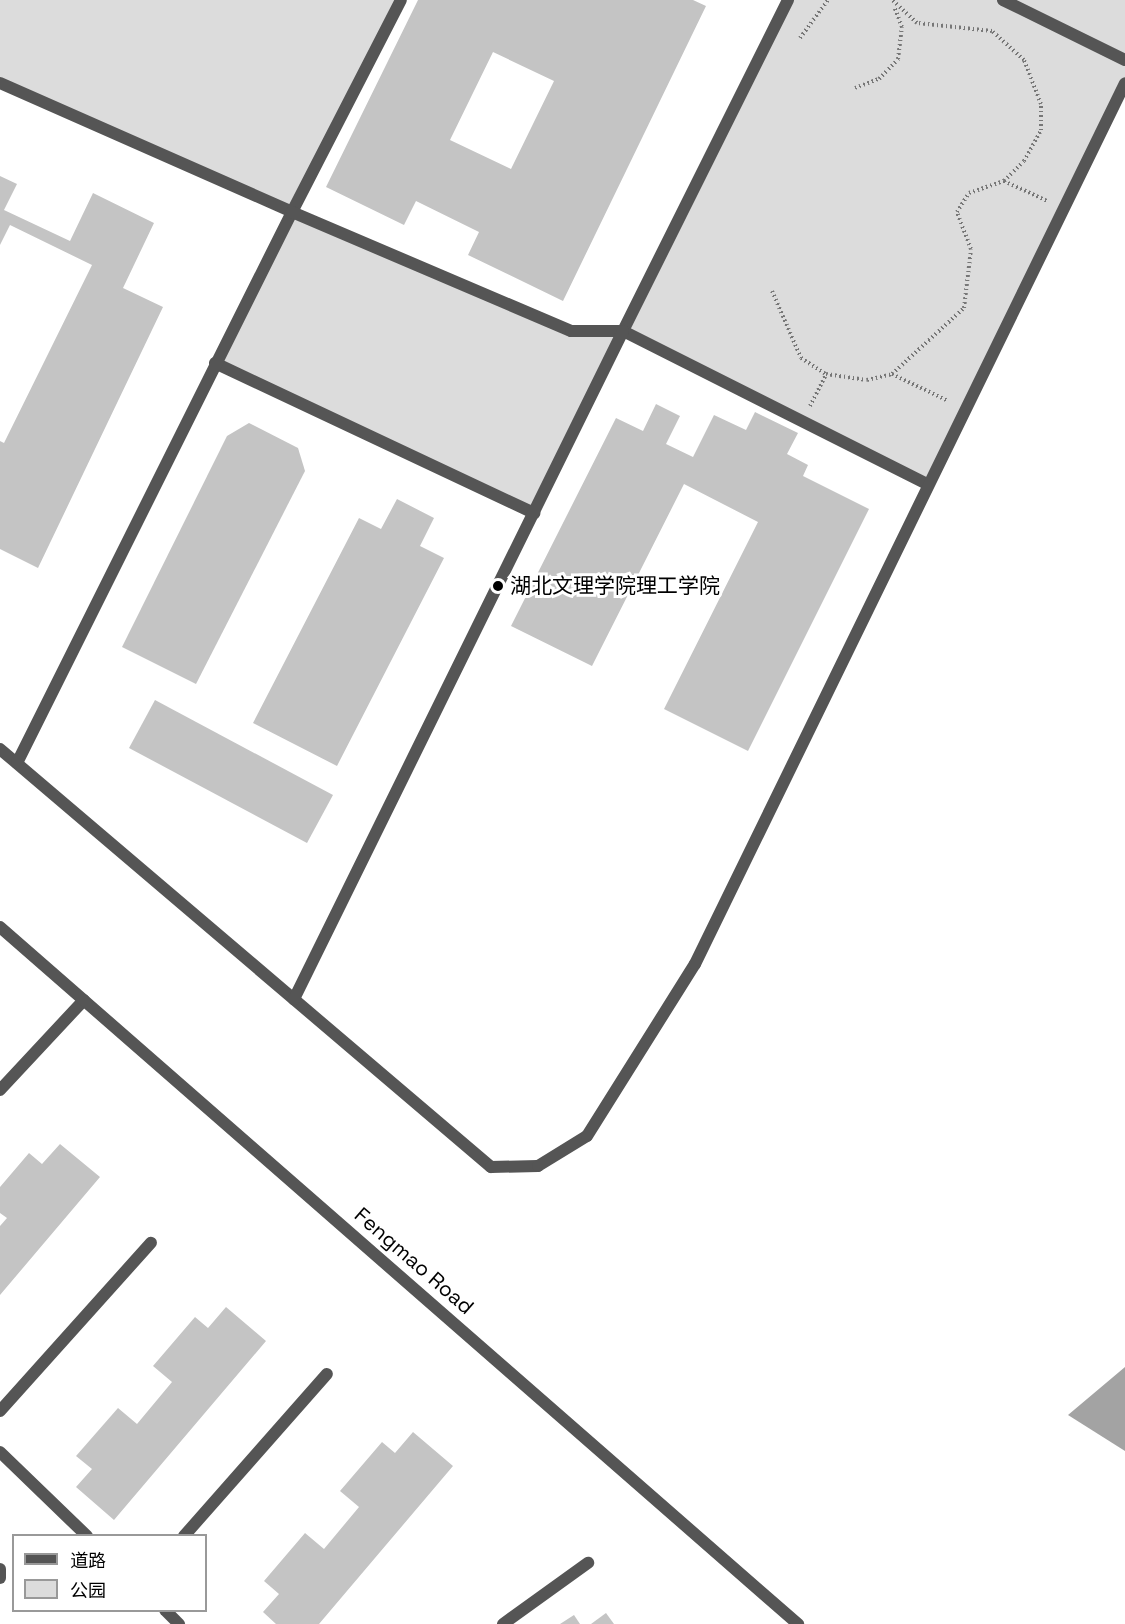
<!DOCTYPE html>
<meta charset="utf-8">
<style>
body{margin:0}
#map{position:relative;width:1125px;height:1624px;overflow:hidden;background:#fff;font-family:"Space Grotesk","Noto Sans SC",sans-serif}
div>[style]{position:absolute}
.green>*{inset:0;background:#dcdcdc}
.water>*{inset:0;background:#a3a3a3}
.building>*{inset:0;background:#c4c4c4}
.path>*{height:4px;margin-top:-2px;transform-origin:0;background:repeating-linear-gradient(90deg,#777 0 1.5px,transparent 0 4.5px)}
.service>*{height:12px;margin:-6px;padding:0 6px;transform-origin:6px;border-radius:6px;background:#555}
.tertiary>*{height:12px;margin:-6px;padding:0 6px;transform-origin:6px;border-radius:6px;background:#555}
.dots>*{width:16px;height:16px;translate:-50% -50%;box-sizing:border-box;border:3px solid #fff;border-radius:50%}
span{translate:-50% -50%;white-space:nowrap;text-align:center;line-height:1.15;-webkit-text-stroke:6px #fff;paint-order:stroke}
.poi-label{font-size:21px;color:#000}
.left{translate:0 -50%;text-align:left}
.street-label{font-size:21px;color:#000}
.legend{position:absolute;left:12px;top:1534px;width:195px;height:78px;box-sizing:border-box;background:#fff;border:2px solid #999;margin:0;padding:8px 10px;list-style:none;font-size:18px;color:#000}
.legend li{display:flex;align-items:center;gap:12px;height:30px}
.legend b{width:30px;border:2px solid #999}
</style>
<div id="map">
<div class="green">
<div style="clip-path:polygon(0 0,401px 0,292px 212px,571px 331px,623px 331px,788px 0,1125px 0,1125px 83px,927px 484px,623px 332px,534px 513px,215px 363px,292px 212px,0 83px)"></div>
</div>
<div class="water">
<div style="clip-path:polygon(1125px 1367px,1125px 1451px,1068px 1415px)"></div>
</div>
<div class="building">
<div style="clip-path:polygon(evenodd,418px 0,693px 0,706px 6px,563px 301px,468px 255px,479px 232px,416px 201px,404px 225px,326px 187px,418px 0,493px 52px,554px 81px,511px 169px,450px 140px,493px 52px)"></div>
<div style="clip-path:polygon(0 176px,17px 184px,4px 210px,70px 241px,93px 193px,154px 223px,123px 288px,163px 307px,38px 568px,0 549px,0 441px,4px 443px,92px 265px,10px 225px,0 245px)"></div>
<div style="clip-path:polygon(656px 404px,680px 416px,666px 444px,693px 457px,714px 415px,746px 430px,755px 412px,798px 433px,787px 454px,808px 465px,803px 476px,869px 509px,748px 751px,664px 709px,758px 522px,684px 484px,592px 666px,511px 626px,616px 418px,643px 431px)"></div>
<div style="clip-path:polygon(249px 423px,298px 448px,305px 471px,196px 684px,122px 647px,227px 436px)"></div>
<div style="clip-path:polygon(397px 499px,434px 518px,420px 546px,444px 558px,337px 766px,253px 723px,359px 518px,381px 529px)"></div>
<div style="clip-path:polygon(155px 700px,333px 795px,307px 843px,129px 748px)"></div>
<div style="clip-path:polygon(60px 1144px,100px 1177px,0 1295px,0 1226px,7px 1218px,0 1213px,0 1187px,29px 1153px,42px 1164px)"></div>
<div style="clip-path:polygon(226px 1307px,266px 1341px,114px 1520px,76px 1487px,92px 1469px,76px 1456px,118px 1408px,137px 1424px,172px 1382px,153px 1366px,195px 1317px,208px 1328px)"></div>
<div style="clip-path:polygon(413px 1432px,453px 1466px,319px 1624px,276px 1624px,263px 1612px,279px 1594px,264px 1581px,305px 1533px,324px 1549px,359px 1507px,340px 1491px,382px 1442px,395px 1453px)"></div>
<div style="clip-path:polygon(606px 1613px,614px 1624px,591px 1624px)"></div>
<div style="clip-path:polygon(574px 1615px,580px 1624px,560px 1624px)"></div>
</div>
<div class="path">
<div style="left:800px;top:38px;width:47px;rotate:-53.6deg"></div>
<div style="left:855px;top:88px;width:26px;rotate:-21deg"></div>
<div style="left:879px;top:79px;width:28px;rotate:-46deg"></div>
<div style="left:898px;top:59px;width:32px;rotate:-83deg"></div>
<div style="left:902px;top:27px;width:22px;rotate:-111deg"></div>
<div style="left:1004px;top:181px;width:47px;rotate:24.9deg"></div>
<div style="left:772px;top:291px;width:73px;rotate:66.6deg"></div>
<div style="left:801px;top:358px;width:30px;rotate:33deg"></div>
<div style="left:826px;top:374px;width:41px;rotate:8.3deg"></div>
<div style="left:867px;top:380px;width:26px;rotate:-13deg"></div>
<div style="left:892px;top:374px;width:98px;rotate:-42.5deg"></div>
<div style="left:964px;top:308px;width:59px;rotate:-83.2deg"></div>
<div style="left:971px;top:249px;width:40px;rotate:-111deg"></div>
<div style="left:957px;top:212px;width:22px;rotate:-58deg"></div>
<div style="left:969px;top:193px;width:37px;rotate:-19deg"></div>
<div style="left:1004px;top:181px;width:28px;rotate:-45deg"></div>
<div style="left:1024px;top:161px;width:35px;rotate:-61deg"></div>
<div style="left:1041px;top:130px;width:26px;rotate:-90deg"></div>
<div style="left:1041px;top:104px;width:47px;rotate:-111.1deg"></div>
<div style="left:1024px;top:60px;width:43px;rotate:-137.8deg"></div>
<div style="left:992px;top:31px;width:75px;rotate:-173.9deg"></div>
<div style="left:917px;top:23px;width:34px;rotate:-137deg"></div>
<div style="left:892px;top:374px;width:62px;rotate:25.7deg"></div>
<div style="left:810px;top:406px;width:36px;rotate:-63deg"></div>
</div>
<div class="service">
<div style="left:788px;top:0;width:370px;rotate:116.5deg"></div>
<div style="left:623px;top:331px;width:340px;rotate:26.7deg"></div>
<div style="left:1003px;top:0;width:136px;rotate:26.2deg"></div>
<div style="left:0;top:83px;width:319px;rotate:23.8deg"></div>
<div style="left:292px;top:212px;width:238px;rotate:-62.8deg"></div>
<div style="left:215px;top:363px;width:353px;rotate:25.2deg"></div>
<div style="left:0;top:749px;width:645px;rotate:40.41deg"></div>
<div style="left:491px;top:1167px;width:47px;rotate:-1.2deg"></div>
<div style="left:538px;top:1166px;width:57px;rotate:-31.5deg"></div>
<div style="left:587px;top:1136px;width:203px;rotate:-57.9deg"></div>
<div style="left:695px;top:964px;width:980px;rotate:-63.98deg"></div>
<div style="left:17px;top:763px;width:616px;rotate:-63.48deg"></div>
<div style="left:292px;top:212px;width:303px;rotate:23.1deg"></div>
<div style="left:571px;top:331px;width:52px"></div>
<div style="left:623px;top:331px;width:745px;rotate:116.22deg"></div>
<div style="left:0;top:1090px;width:123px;rotate:-47deg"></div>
<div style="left:0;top:1411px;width:226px;rotate:-48.1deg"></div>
<div style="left:0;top:1452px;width:121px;rotate:44deg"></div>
<div style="left:184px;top:1536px;width:216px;rotate:-48.6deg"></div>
<div style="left:0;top:1569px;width:9px;rotate:90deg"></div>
<div style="left:165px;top:1610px;width:20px;rotate:45deg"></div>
<div style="left:503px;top:1624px;width:105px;rotate:-35.7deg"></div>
</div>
<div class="tertiary">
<div style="left:0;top:927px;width:1060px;rotate:41.14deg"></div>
</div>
<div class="dots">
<div style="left:498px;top:586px;background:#000"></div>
</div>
<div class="poi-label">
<span class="left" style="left:510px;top:586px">湖北文理学院理工学院</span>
</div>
<div class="street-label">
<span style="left:414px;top:1261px;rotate:41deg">Fengmao Road</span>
</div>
<ul class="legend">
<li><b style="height:8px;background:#555"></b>道路</li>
<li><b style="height:16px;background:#dcdcdc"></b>公园</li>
</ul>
</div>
